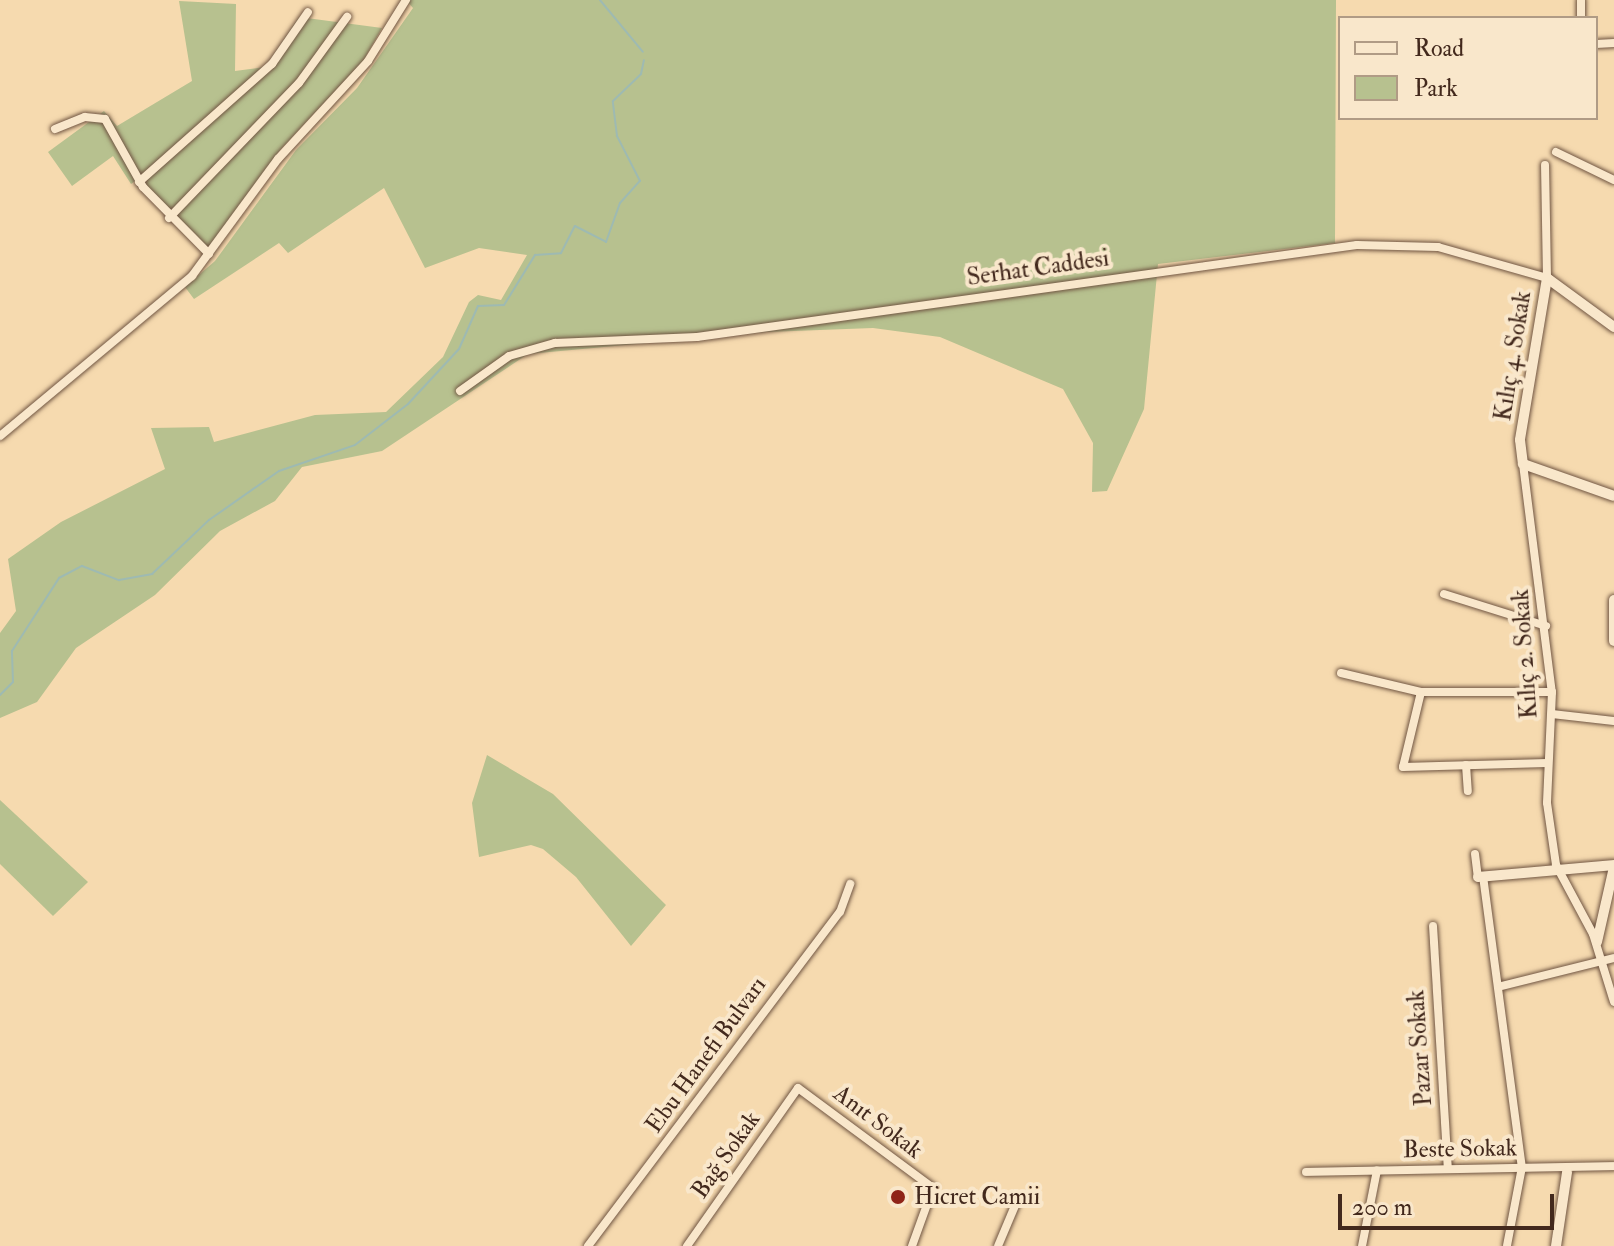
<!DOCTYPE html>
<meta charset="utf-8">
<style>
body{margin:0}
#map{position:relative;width:1614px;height:1246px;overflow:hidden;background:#f6daaf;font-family:"IM FELL Double Pica",serif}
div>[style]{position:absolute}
.green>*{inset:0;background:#b7c18f}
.stream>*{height:2px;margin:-1px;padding:0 1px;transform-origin:1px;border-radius:1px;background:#9ebab2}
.roads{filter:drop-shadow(0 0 2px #705542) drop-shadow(0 0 2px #705542)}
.minor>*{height:8px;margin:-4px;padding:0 4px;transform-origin:4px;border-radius:4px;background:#f9e7cb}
.tertiary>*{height:10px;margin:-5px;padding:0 5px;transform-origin:5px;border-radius:5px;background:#f9e7cb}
.dots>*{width:22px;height:22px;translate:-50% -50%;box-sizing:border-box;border:4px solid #f9e7cb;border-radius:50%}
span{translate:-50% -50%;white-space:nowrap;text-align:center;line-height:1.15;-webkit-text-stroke:8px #f9e7cb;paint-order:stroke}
.street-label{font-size:24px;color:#43291d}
.poi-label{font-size:24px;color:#43291d}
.left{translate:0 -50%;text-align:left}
.legend{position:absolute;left:1338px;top:16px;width:260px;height:104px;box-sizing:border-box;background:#f9e7cb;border:2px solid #b09b85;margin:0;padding:10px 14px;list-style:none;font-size:24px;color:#43291d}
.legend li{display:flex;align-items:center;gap:16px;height:40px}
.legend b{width:40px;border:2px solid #b09b85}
.scale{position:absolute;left:1338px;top:1194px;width:216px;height:36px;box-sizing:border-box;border:4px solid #43291d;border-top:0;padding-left:10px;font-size:24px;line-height:28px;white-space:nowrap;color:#43291d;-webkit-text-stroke:6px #f9e7cb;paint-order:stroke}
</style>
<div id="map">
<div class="green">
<div style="clip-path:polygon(406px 0,1336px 0,1335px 243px,1158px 264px,1144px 409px,1107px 491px,1092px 492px,1093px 443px,1063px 389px,940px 337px,873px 328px,767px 332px,528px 354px,382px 451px,302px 467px,275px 501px,220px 531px,155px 595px,76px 648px,37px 702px,0 718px,0 633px,16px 611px,8px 559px,61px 522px,165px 469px,151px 428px,209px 427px,214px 442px,315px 415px,386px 412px,443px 357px,469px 302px,478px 295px,501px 300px,527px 255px,479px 248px,425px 268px,384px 188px,288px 253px,279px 243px,194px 299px,185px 287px,215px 261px,296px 150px,357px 88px,413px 8px)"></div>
<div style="clip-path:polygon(179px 1px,236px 4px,235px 71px,265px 67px,299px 17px,382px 28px,363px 61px,280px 150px,208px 250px,138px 179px,131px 184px,113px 156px,72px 186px,48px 152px,104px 111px,117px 126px,192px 81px)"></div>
<div style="clip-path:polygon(487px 755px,553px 794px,666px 905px,631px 946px,576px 877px,543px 849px,531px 845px,479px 857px,472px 803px)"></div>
<div style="clip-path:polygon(0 800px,88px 882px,53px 916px,0 864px)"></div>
</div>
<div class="stream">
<div style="left:600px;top:0;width:67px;rotate:50.4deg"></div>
<div style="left:0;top:695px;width:18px;rotate:-45deg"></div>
<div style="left:13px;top:682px;width:31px;rotate:-92deg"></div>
<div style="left:12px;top:651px;width:87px;rotate:-57.2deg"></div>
<div style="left:59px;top:578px;width:26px;rotate:-28deg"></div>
<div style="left:82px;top:566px;width:40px;rotate:21deg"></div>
<div style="left:119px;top:580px;width:34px;rotate:-10deg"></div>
<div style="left:152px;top:574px;width:79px;rotate:-43.5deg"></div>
<div style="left:209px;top:520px;width:85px;rotate:-35deg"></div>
<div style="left:279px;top:471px;width:80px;rotate:-18.9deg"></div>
<div style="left:355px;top:445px;width:67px;rotate:-37.7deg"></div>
<div style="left:408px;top:404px;width:75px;rotate:-47.2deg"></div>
<div style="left:459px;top:349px;width:47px;rotate:-66.2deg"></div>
<div style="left:478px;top:306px;width:26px;rotate:-2deg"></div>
<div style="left:504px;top:305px;width:59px;rotate:-58.2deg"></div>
<div style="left:535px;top:255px;width:26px;rotate:-4deg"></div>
<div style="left:561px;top:253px;width:30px;rotate:-63deg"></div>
<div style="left:575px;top:226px;width:35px;rotate:27deg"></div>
<div style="left:606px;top:242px;width:41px;rotate:-70.3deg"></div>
<div style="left:620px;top:203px;width:30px;rotate:-48deg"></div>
<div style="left:640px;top:181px;width:51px;rotate:-117.1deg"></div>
<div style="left:617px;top:136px;width:35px;rotate:-97deg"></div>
<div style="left:613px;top:101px;width:39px;rotate:-44deg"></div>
<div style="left:641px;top:74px;width:14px;rotate:-78deg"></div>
</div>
<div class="roads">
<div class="minor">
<div style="left:1581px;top:0;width:18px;rotate:90deg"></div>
<div style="left:1596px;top:44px;width:18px;rotate:-3deg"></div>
<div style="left:55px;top:129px;width:32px;rotate:-22deg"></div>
<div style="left:85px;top:117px;width:20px;rotate:6deg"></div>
<div style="left:105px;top:119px;width:78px;rotate:60.8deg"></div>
<div style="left:143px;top:187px;width:94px;rotate:45.4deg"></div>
<div style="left:1556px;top:152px;width:64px;rotate:25.8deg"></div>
<div style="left:139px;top:182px;width:178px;rotate:-41.6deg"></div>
<div style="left:272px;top:64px;width:63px;rotate:-55.3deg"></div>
<div style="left:169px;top:218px;width:187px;rotate:-46.1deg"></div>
<div style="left:299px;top:83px;width:82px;rotate:-54deg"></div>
<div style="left:460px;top:391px;width:60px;rotate:-35.5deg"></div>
<div style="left:509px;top:356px;width:48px;rotate:-15.8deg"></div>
<div style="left:555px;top:343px;width:142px;rotate:-2.4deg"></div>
<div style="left:697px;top:337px;width:666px;rotate:-7.94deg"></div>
<div style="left:1357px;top:245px;width:81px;rotate:1.4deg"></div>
<div style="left:1438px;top:247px;width:113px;rotate:15.9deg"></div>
<div style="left:1547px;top:278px;width:113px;rotate:-91deg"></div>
<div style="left:0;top:436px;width:250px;rotate:-39.8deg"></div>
<div style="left:192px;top:276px;width:145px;rotate:-53.7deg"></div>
<div style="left:278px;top:159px;width:133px;rotate:-47.4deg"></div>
<div style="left:368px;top:61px;width:72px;rotate:-58.1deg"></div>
<div style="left:1523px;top:464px;width:230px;rotate:82.8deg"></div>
<div style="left:1552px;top:692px;width:111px;rotate:92.6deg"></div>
<div style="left:1547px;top:803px;width:63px;rotate:81.7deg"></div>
<div style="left:1556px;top:865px;width:78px;rotate:61.8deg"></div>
<div style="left:1593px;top:934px;width:71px;rotate:72.8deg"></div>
<div style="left:1444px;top:594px;width:107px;rotate:17.4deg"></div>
<div style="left:1341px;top:673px;width:82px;rotate:13.4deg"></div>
<div style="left:1421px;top:692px;width:131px"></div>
<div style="left:1421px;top:692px;width:77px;rotate:103.5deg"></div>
<div style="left:1403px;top:767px;width:144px;rotate:-1.6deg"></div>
<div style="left:1552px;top:714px;width:62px;rotate:6.4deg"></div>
<div style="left:1466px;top:765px;width:26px;rotate:86deg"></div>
<div style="left:1475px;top:854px;width:23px;rotate:83deg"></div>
<div style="left:1483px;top:876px;width:294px;rotate:82.4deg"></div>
<div style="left:1522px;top:1167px;width:80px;rotate:100.8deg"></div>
<div style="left:1433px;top:926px;width:242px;rotate:86.5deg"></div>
<div style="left:1502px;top:986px;width:115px;rotate:-14deg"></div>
<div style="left:1306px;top:1172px;width:308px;rotate:-1.1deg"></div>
<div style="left:588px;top:1246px;width:418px;rotate:-53deg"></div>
<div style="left:840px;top:912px;width:30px;rotate:-70deg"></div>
<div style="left:687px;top:1246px;width:193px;rotate:-54.9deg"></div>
<div style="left:798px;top:1088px;width:168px;rotate:36.5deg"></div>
<div style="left:933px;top:1188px;width:62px;rotate:109.9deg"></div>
<div style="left:998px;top:1246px;width:49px;rotate:-67.1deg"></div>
<div style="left:1362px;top:1246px;width:77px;rotate:-78.8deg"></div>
</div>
<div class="tertiary">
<div style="left:1614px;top:327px;width:83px;rotate:-143.8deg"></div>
<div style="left:1547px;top:278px;width:164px;rotate:99.5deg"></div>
<div style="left:1520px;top:440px;width:24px;rotate:83deg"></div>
<div style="left:1523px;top:464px;width:96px;rotate:19.4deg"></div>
<div style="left:1614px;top:600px;width:41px;rotate:90deg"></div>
<div style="left:1478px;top:877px;width:137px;rotate:-5deg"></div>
<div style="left:1597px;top:942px;width:77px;rotate:-77.2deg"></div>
<div style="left:1556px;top:1246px;width:75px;rotate:-81.5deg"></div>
</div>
</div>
<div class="dots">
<div style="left:898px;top:1197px;background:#8f2418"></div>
</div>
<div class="street-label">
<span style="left:1038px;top:268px;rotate:-8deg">Serhat Caddesi</span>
<span style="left:1513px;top:356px;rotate:-81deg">Kılıç 4. Sokak</span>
<span style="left:1525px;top:654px;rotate:-94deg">Kılıç 2. Sokak</span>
<span style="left:1420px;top:1048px;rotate:-94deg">Pazar Sokak</span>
<span style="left:706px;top:1055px;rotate:-54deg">Ebu Hanefi Bulvarı</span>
<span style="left:878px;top:1122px;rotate:37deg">Anıt Sokak</span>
<span style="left:1460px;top:1149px;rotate:-1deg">Beste Sokak</span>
<span style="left:726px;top:1155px;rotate:-55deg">Bağ Sokak</span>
</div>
<div class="poi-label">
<span class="left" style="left:914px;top:1197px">Hicret Camii</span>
</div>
<ul class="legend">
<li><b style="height:10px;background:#f9e7cb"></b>Road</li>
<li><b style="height:22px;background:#b7c18f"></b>Park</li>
</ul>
<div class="scale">200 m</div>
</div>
